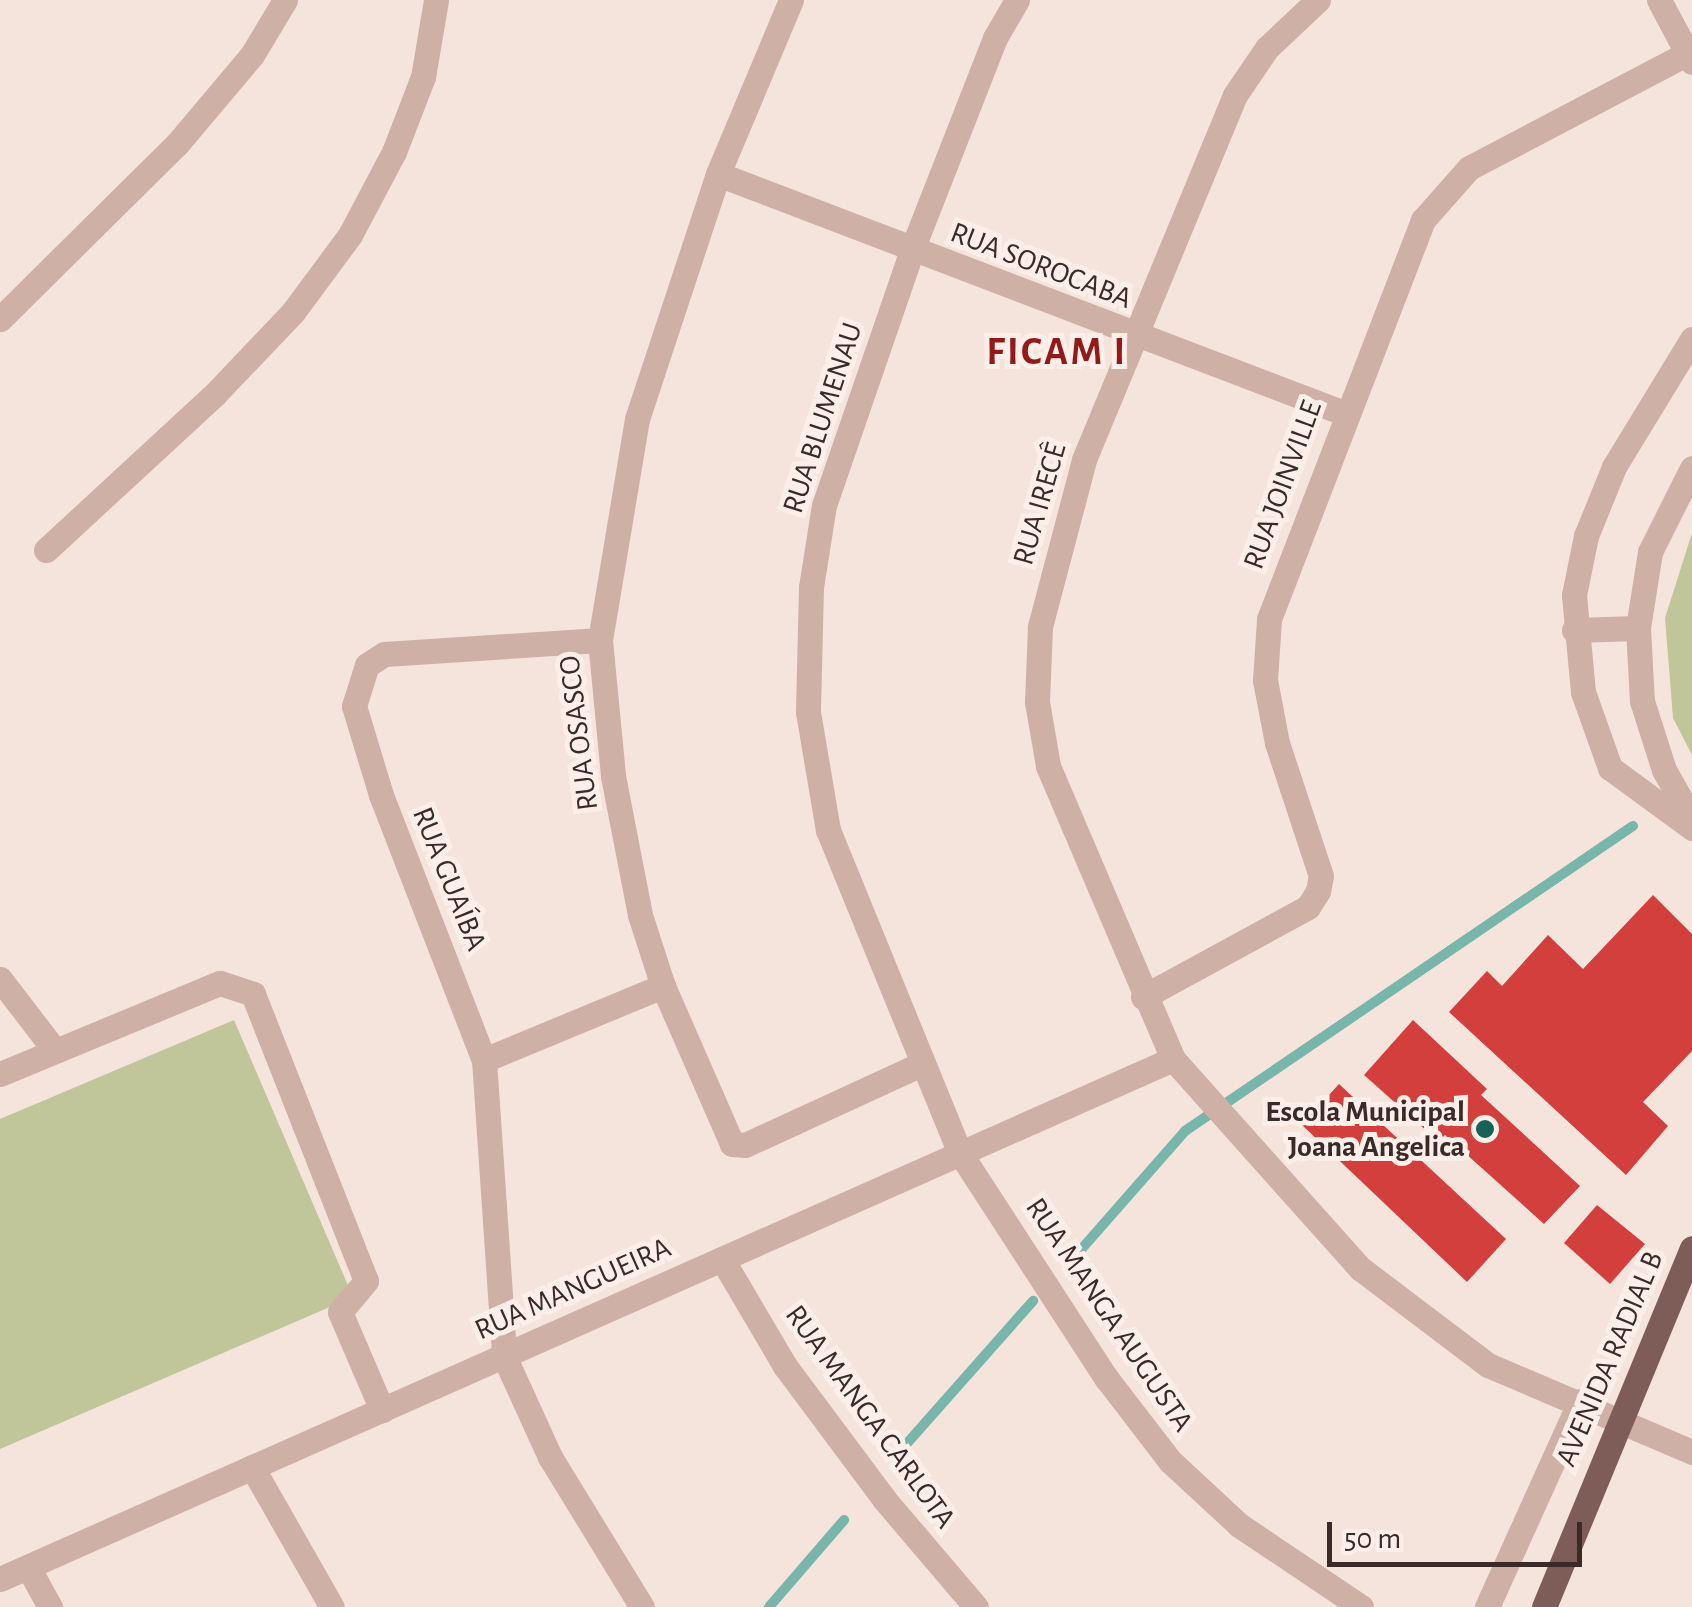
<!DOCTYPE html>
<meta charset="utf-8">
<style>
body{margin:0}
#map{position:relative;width:1692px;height:1607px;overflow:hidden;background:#f5e4dc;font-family:"Alegreya Sans",sans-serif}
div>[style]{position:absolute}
.green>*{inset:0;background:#c1c69a}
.stream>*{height:10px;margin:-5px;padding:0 5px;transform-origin:5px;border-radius:5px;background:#78b5aa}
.building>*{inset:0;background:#d33f3c}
.minor>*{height:25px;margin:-12.5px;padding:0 12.5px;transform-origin:12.5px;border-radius:12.5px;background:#cfb0a6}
.major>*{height:25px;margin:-12.5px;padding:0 12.5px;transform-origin:12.5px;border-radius:12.5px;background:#7e5c57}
.dots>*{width:28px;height:28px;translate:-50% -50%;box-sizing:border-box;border:5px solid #fcefe9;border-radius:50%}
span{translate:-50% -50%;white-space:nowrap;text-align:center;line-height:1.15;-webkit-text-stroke:10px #fcefe9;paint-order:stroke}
.street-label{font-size:30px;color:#3a2a28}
.poi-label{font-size:30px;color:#3a2a28;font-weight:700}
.right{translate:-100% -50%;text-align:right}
.district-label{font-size:40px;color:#921a18;font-weight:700;letter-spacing:2.5px}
.scale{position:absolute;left:1327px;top:1522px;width:255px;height:45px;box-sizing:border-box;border:5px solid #3a2a28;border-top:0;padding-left:12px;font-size:30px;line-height:35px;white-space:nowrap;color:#3a2a28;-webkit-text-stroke:8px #fcefe9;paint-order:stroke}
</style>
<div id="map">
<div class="green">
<div style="clip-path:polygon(1692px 533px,1692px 755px,1673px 718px,1665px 618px)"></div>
<div style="clip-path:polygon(234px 1020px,353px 1297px,0 1449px,0 1119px)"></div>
</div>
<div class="stream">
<div style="left:1078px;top:1253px;width:162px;rotate:-48.7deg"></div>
<div style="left:1185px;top:1131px;width:542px;rotate:-34.25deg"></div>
<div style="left:902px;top:1449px;width:198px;rotate:-48.5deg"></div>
<div style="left:769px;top:1607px;width:115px;rotate:-49.2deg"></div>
</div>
<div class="building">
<div style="clip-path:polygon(1653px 895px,1692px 934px,1692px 1051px,1643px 1102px,1668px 1126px,1626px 1175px,1449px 1012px,1487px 971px,1502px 986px,1548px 935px,1583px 969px)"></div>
<div style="clip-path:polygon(1413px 1020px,1487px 1089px,1481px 1095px,1580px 1186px,1544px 1224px,1445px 1135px,1438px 1141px,1364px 1075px)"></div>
<div style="clip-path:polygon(1339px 1084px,1506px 1239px,1467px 1282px,1302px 1125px)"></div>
<div style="clip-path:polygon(1597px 1205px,1645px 1244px,1610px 1284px,1564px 1243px)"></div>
</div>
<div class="minor">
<div style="left:791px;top:0;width:189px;rotate:112.8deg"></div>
<div style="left:718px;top:174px;width:258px;rotate:108.3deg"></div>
<div style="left:637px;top:419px;width:224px;rotate:99.5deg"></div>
<div style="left:600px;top:640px;width:137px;rotate:84.5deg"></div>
<div style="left:613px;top:776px;width:142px;rotate:79deg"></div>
<div style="left:640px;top:915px;width:75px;rotate:72.1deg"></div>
<div style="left:663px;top:986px;width:172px;rotate:66.4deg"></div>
<div style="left:732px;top:1144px;width:13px;rotate:4deg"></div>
<div style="left:745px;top:1145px;width:192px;rotate:-24.7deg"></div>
<div style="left:1017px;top:0;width:44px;rotate:120.1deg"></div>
<div style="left:995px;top:38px;width:228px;rotate:111.4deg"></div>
<div style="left:912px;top:250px;width:270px;rotate:109deg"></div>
<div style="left:824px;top:505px;width:83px;rotate:99deg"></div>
<div style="left:811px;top:587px;width:125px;rotate:91.4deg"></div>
<div style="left:808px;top:712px;width:120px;rotate:80.4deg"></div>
<div style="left:828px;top:830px;width:349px;rotate:67.8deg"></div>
<div style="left:960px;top:1153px;width:270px;rotate:57deg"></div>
<div style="left:1107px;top:1379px;width:103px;rotate:52.5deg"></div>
<div style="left:1170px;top:1461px;width:94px;rotate:42.8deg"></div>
<div style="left:1239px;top:1525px;width:147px;rotate:33.9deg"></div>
<div style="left:1318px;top:0;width:70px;rotate:136.7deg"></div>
<div style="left:1267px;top:48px;width:57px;rotate:124.2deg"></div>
<div style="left:1235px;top:95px;width:395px;rotate:112.5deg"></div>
<div style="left:1084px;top:460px;width:173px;rotate:104.8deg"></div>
<div style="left:1040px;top:627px;width:75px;rotate:92.3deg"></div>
<div style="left:1037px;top:702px;width:65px;rotate:80.2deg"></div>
<div style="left:1048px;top:766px;width:319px;rotate:66.9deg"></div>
<div style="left:1173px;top:1059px;width:282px;rotate:48.2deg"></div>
<div style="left:1361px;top:1269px;width:159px;rotate:37.1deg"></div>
<div style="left:1488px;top:1365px;width:222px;rotate:23.1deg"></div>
<div style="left:1659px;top:0;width:70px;rotate:62deg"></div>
<div style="left:718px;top:174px;width:670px;rotate:20.9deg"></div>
<div style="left:0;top:319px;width:249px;rotate:-44.7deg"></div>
<div style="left:177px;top:144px;width:116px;rotate:-49.9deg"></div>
<div style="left:252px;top:55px;width:64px;rotate:-59deg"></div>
<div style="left:1692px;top:339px;width:150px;rotate:121.4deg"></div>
<div style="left:1614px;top:467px;width:74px;rotate:112.1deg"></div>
<div style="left:1586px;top:536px;width:60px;rotate:101.5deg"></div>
<div style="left:1574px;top:595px;width:97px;rotate:84.7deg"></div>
<div style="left:1583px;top:692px;width:81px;rotate:70.4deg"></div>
<div style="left:1610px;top:768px;width:102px;rotate:36.2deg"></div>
<div style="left:1692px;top:468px;width:94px;rotate:116.6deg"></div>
<div style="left:1650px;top:552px;width:77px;rotate:99deg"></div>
<div style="left:1638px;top:628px;width:73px;rotate:86.9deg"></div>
<div style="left:1642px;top:701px;width:72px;rotate:72.3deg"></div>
<div style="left:1664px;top:770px;width:56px;rotate:60.3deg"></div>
<div style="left:46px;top:550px;width:230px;rotate:-42.7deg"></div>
<div style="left:215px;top:394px;width:113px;rotate:-46.4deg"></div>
<div style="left:293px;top:312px;width:96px;rotate:-53.5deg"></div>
<div style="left:350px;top:235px;width:94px;rotate:-62.1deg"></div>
<div style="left:394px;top:152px;width:80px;rotate:-68.9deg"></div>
<div style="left:423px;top:77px;width:78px;rotate:-80.4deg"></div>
<div style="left:1574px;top:630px;width:64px;rotate:-1.8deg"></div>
<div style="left:600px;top:640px;width:216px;rotate:176.3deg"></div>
<div style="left:384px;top:654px;width:20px;rotate:147deg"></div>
<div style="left:367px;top:665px;width:43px;rotate:107.6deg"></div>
<div style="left:354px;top:706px;width:93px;rotate:73.1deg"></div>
<div style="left:381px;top:795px;width:284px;rotate:68.8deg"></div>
<div style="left:484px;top:1060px;width:297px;rotate:86.1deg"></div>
<div style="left:504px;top:1356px;width:111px;rotate:65.5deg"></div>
<div style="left:550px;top:1457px;width:176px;rotate:58.5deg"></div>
<div style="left:0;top:979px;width:87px;rotate:52.5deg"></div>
<div style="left:1143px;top:997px;width:188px;rotate:-28.6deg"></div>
<div style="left:1308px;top:907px;width:19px;rotate:-58deg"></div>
<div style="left:1318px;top:891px;width:15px;rotate:-79deg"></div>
<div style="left:1321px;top:876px;width:140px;rotate:-108.3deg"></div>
<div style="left:1277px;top:743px;width:64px;rotate:-100.8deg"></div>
<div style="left:1265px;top:680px;width:61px;rotate:-86.2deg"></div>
<div style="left:1269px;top:619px;width:428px;rotate:-68.9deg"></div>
<div style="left:1423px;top:220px;width:69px;rotate:-48.5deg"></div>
<div style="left:1469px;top:168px;width:252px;rotate:-27.7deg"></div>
<div style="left:484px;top:1060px;width:194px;rotate:-22.5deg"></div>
<div style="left:0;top:1074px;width:238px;rotate:-22.5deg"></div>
<div style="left:220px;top:983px;width:35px;rotate:18deg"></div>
<div style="left:253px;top:994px;width:308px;rotate:68.5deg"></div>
<div style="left:366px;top:1281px;width:40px;rotate:130deg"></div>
<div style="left:340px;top:1312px;width:107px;rotate:66.8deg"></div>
<div style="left:722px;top:1259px;width:124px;rotate:59.5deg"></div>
<div style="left:785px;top:1366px;width:166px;rotate:53.3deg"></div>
<div style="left:884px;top:1499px;width:142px;rotate:49.6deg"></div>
<div style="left:252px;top:1467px;width:161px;rotate:60.3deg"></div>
<div style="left:28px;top:1567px;width:46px;rotate:61.2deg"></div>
<div style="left:0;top:1579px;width:1283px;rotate:-23.91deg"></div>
<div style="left:1487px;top:1607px;width:226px;rotate:-65.7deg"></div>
</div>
<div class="major">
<div style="left:1544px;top:1607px;width:388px;rotate:-67.6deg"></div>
</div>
<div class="dots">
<div style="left:1485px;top:1129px;background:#186156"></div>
</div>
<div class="street-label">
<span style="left:1041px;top:266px;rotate:21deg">RUA SOROCABA</span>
<span style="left:823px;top:418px;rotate:-72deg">RUA BLUMENAU</span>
<span style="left:1283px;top:485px;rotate:-70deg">RUA JOINVILLE</span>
<span style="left:1040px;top:504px;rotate:-74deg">RUA IRECÊ</span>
<span style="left:579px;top:733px;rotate:-97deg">RUA OSASCO</span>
<span style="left:449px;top:879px;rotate:68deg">RUA GUAÍBA</span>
<span style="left:573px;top:1289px;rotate:-24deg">RUA MANGUEIRA</span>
<span style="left:1109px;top:1315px;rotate:56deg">RUA MANGA AUGUSTA</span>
<span style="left:1610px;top:1359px;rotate:-67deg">AVENIDA RADIAL B</span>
<span style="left:870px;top:1417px;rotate:54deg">RUA MANGA CARLOTA</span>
</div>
<div class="poi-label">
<span class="right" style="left:1465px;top:1129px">Escola Municipal<br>Joana Angelica</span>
</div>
<div class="district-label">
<span style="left:1057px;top:352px">FICAM I</span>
</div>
<div class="scale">50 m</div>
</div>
